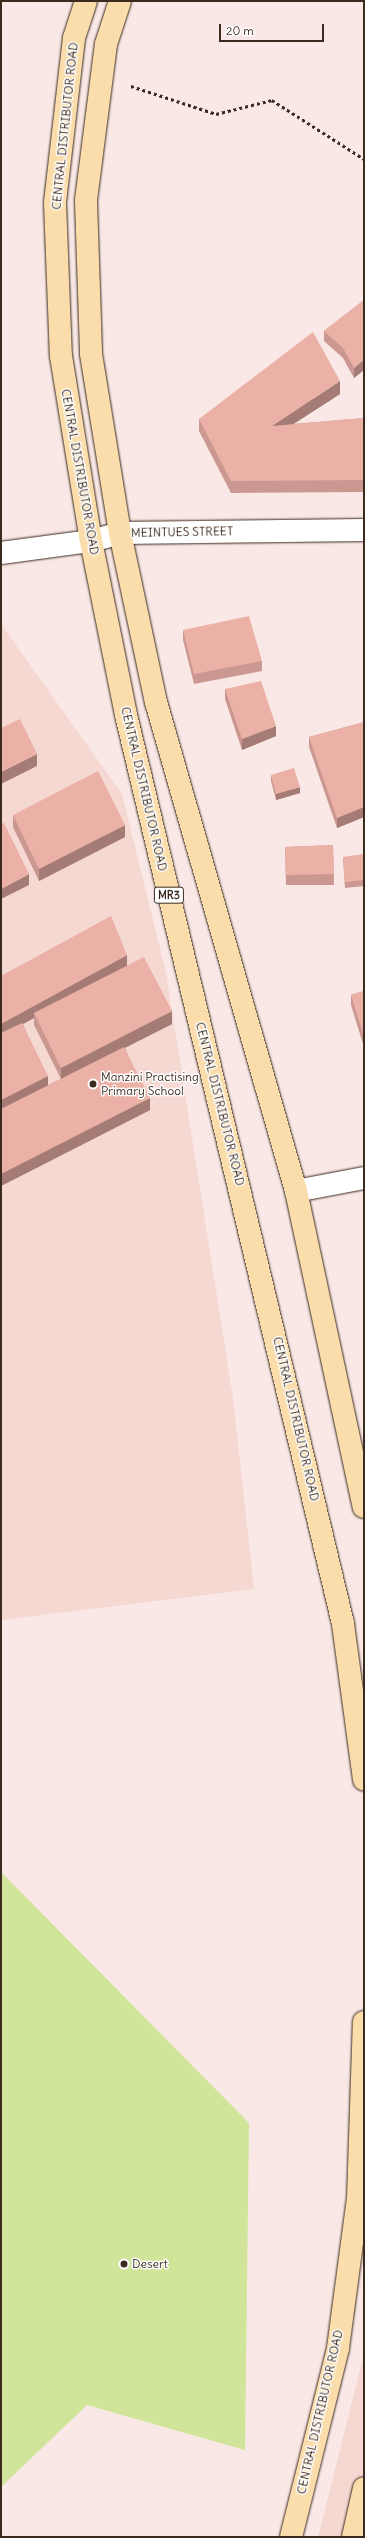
<!DOCTYPE html>
<style>
body{margin:0}
#map{position:relative;width:365px;height:2538px;overflow:hidden;background:#f9e8e5;font-family:Delius,sans-serif}
div>[style]{position:absolute}
.built>*{inset:0;background:#f5d8d2}
.green>*{inset:0;background:#d0e59a}
.path>*{height:2.5px;margin-top:-1.25px;transform-origin:0;background:repeating-linear-gradient(90deg,#3b2a1e 0 3px,transparent 0 6px)}
.roads{filter:drop-shadow(0 0 1px #3b2a1e) drop-shadow(0 0 1px #3b2a1e)}
.minor>*{height:22px;margin:-11px;padding:0 11px;transform-origin:11px;border-radius:11px;background:#fff}
.highway>*{height:22px;margin:-11px;padding:0 11px;transform-origin:11px;border-radius:11px;background:#faddab}
.wall>*{inset:0;background:#ca9890}
.shaded-wall>*{inset:0;background:#a47c75}
.building>*{inset:0;background:#ebb1a7}
.dots>*{width:11px;height:11px;translate:-50% -50%;box-sizing:border-box;border:2px solid #fff;border-radius:50%}
span{translate:-50% -50%;white-space:nowrap;text-align:center;line-height:1.15;-webkit-text-stroke:3px #fff;paint-order:stroke}
.shield-label span{padding:1px 3px;background:#fff;border:1px solid;border-radius:3px;-webkit-text-stroke-width:0}
.shield-label{font-size:11px;color:#3b2a1e;font-weight:700}
.street-label{font-size:12px;color:#3b2a1e}
.poi-label{font-size:12px;color:#3b2a1e}
.left{translate:0 -50%;text-align:left}
.frame{position:absolute;inset:0;border:2px solid #3b2a1e;pointer-events:none}
.scale{position:absolute;left:219px;top:24px;width:105px;height:18px;box-sizing:border-box;border:2px solid #3b2a1e;border-top:0;padding-left:5px;font-size:12px;line-height:14px;white-space:nowrap;color:#3b2a1e;-webkit-text-stroke:3px #fff;paint-order:stroke}
</style>
<div id="map">
<div class="built">
<div style="clip-path:polygon(1px 624px,122px 794px,166px 973px,233px 1398px,254px 1589px,1px 1620px)"></div>
<div style="clip-path:polygon(364px 2353px,364px 2537px,318px 2537px)"></div>
</div>
<div class="green">
<div style="clip-path:polygon(1px 1872px,249px 2123px,245px 2450px,87px 2405px,1px 2487px)"></div>
</div>
<div class="path">
<div style="left:131px;top:86px;width:89px;rotate:18.2deg"></div>
<div style="left:216px;top:114px;width:58px;rotate:-14deg"></div>
<div style="left:272px;top:100px;width:109px;rotate:32.7deg"></div>
</div>
<div class="roads">
<div class="minor">
<div style="left:1px;top:553px;width:91px;rotate:-7.6deg"></div>
<div style="left:91px;top:541px;width:30px;rotate:-15deg"></div>
<div style="left:120px;top:533px;width:244px;rotate:-0.7deg"></div>
<div style="left:296px;top:1191px;width:69px;rotate:-10.8deg"></div>
</div>
<div class="highway">
<div style="left:86px;top:1px;width:39px;rotate:108deg"></div>
<div style="left:74px;top:38px;width:166px;rotate:96.6deg"></div>
<div style="left:55px;top:203px;width:153px;rotate:87.8deg"></div>
<div style="left:61px;top:356px;width:187px;rotate:80.8deg"></div>
<div style="left:91px;top:541px;width:177px;rotate:78.6deg"></div>
<div style="left:126px;top:715px;width:935px;rotate:76.57deg"></div>
<div style="left:343px;top:1624px;width:157px;rotate:82.3deg"></div>
<div style="left:120px;top:1px;width:45px;rotate:108deg"></div>
<div style="left:106px;top:44px;width:158px;rotate:97.3deg"></div>
<div style="left:86px;top:201px;width:153px;rotate:88.1deg"></div>
<div style="left:91px;top:354px;width:181px;rotate:80.8deg"></div>
<div style="left:120px;top:533px;width:173px;rotate:78deg"></div>
<div style="left:156px;top:702px;width:509px;rotate:74.02deg"></div>
<div style="left:296px;top:1191px;width:323px;rotate:77.9deg"></div>
<div style="left:291px;top:2537px;width:195px;rotate:-76deg"></div>
<div style="left:338px;top:2348px;width:150px;rotate:-82.4deg"></div>
<div style="left:358px;top:2199px;width:177px;rotate:-88.1deg"></div>
<div style="left:353px;top:2537px;width:50px;rotate:-77.3deg"></div>
</div>
</div>
<div class="wall">
<div style="clip-path:polygon(364px 300px,364px 370px,354px 378px,343px 358px,324px 341px,324px 331px)"></div>
<div style="clip-path:polygon(340px 394px,293px 424px,364px 418px,364px 492px,231px 493px,199px 431px,199px 419px)"></div>
<div style="clip-path:polygon(183px 630px,262px 661px,262px 671px,194px 684px,183px 640px)"></div>
<div style="clip-path:polygon(225px 689px,276px 736px,242px 750px,225px 699px)"></div>
<div style="clip-path:polygon(364px 722px,364px 817px,337px 828px,309px 747px,309px 737px)"></div>
<div style="clip-path:polygon(271px 775px,300px 793px,276px 800px,271px 781px)"></div>
<div style="clip-path:polygon(13px 815px,125px 837px,39px 881px,13px 827px)"></div>
<div style="clip-path:polygon(333px 845px,334px 885px,286px 885px,285px 847px)"></div>
<div style="clip-path:polygon(343px 857px,364px 863px,364px 886px,345px 888px)"></div>
<div style="clip-path:polygon(evenodd,127px 966px,172px 1024px,125px 1048px,150px 1110px,1px 1186px,1px 976px,127px 966px,34px 1018px,34px 1025px,61px 1079px,48px 1085px,23px 1024px,34px 1018px)"></div>
<div style="clip-path:polygon(364px 991px,364px 1047px,351px 1005px,351px 995px)"></div>
</div>
<div class="shaded-wall">
<div style="clip-path:polygon(364px 360px,364px 370px,354px 378px,354px 368px)"></div>
<div style="clip-path:polygon(340px 381px,340px 394px,272px 438px,272px 426px)"></div>
<div style="clip-path:polygon(276px 726px,276px 736px,242px 750px,242px 739px)"></div>
<div style="clip-path:polygon(37px 754px,37px 766px,1px 784px,1px 772px)"></div>
<div style="clip-path:polygon(300px 787px,300px 793px,276px 800px,276px 794px)"></div>
<div style="clip-path:polygon(364px 807px,364px 817px,337px 828px,337px 818px)"></div>
<div style="clip-path:polygon(125px 825px,125px 837px,39px 881px,39px 869px)"></div>
<div style="clip-path:polygon(29px 874px,29px 885px,1px 899px,1px 889px)"></div>
<div style="clip-path:polygon(127px 955px,127px 967px,34px 1013px,34px 1018px,1px 1036px,1px 1024px)"></div>
<div style="clip-path:polygon(172px 1011px,172px 1024px,61px 1080px,61px 1068px)"></div>
<div style="clip-path:polygon(48px 1076px,48px 1088px,1px 1112px,1px 1100px)"></div>
<div style="clip-path:polygon(150px 1098px,150px 1110px,1px 1186px,1px 1174px)"></div>
</div>
<div class="building">
<div style="clip-path:polygon(364px 300px,364px 360px,354px 368px,343px 348px,324px 331px)"></div>
<div style="clip-path:polygon(313px 332px,340px 381px,272px 426px,364px 418px,364px 480px,231px 481px,199px 419px)"></div>
<div style="clip-path:polygon(249px 616px,262px 661px,194px 674px,183px 630px)"></div>
<div style="clip-path:polygon(261px 681px,276px 726px,242px 739px,225px 689px)"></div>
<div style="clip-path:polygon(20px 719px,37px 754px,1px 772px,1px 728px)"></div>
<div style="clip-path:polygon(364px 722px,364px 807px,337px 818px,309px 737px)"></div>
<div style="clip-path:polygon(294px 768px,300px 787px,276px 794px,271px 775px)"></div>
<div style="clip-path:polygon(98px 771px,125px 825px,39px 869px,13px 815px)"></div>
<div style="clip-path:polygon(4px 823px,29px 874px,1px 889px,1px 824px)"></div>
<div style="clip-path:polygon(333px 845px,334px 874px,286px 875px,285px 847px)"></div>
<div style="clip-path:polygon(363px 854px,364px 863px,364px 880px,345px 882px,343px 857px)"></div>
<div style="clip-path:polygon(111px 916px,127px 955px,1px 1024px,1px 976px)"></div>
<div style="clip-path:polygon(144px 957px,172px 1011px,61px 1068px,34px 1013px)"></div>
<div style="clip-path:polygon(364px 991px,364px 1037px,351px 995px)"></div>
<div style="clip-path:polygon(22px 1023px,48px 1076px,1px 1100px,1px 1033px)"></div>
<div style="clip-path:polygon(124px 1047px,150px 1098px,1px 1174px,1px 1109px)"></div>
</div>
<div class="dots">
<div style="left:93px;top:1084px;background:#3b2a1e"></div>
<div style="left:124px;top:2264px;background:#3b2a1e"></div>
</div>
<div class="shield-label">
<span style="left:169px;top:895px">MR3</span>
</div>
<div class="street-label">
<span style="left:65px;top:126px;rotate:-84deg">CENTRAL DISTRIBUTOR ROAD</span>
<span style="left:80px;top:472px;rotate:80deg">CENTRAL DISTRIBUTOR ROAD</span>
<span style="left:182px;top:532px;rotate:-1deg">MEINTUES STREET</span>
<span style="left:144px;top:789px;rotate:77deg">CENTRAL DISTRIBUTOR ROAD</span>
<span style="left:220px;top:1104px;rotate:76deg">CENTRAL DISTRIBUTOR ROAD</span>
<span style="left:296px;top:1419px;rotate:77deg">CENTRAL DISTRIBUTOR ROAD</span>
<span style="left:320px;top:2412px;rotate:-77deg">CENTRAL DISTRIBUTOR ROAD</span>
</div>
<div class="poi-label">
<span class="left" style="left:101px;top:1084px">Manzini Practising<br>Primary School</span>
<span class="left" style="left:132px;top:2264px">Desert</span>
</div>
<div class="frame"></div>
<div class="scale">20 m</div>
</div>
